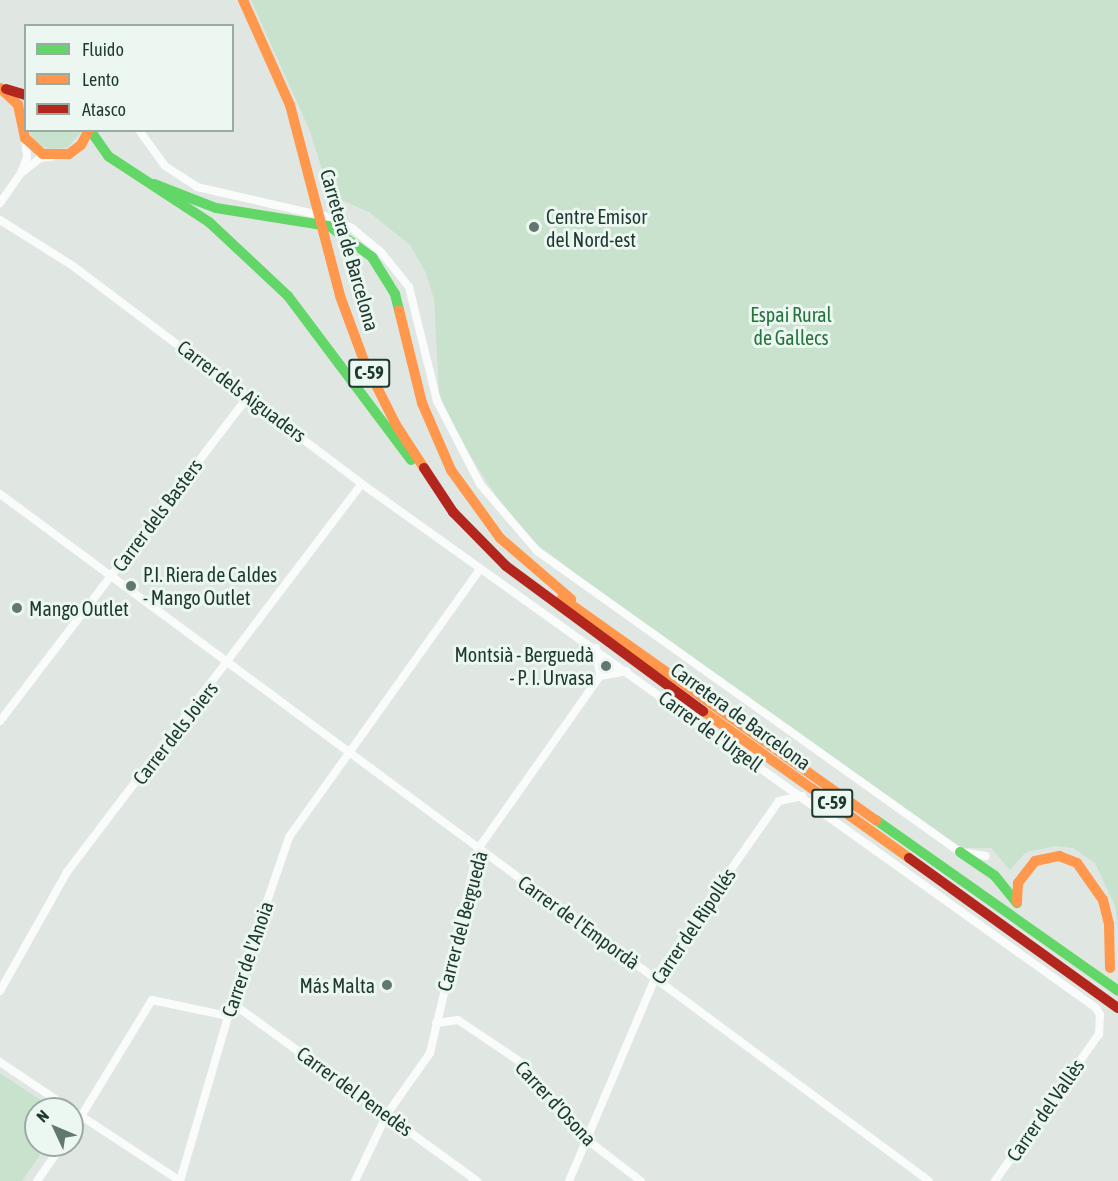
<!DOCTYPE html>
<meta charset="utf-8">
<style>
body{margin:0}
#map{position:relative;width:1118px;height:1181px;overflow:hidden;background:#e0e7e3;font-family:"Asap Condensed",sans-serif}
div>[style]{position:absolute}
.green>*{inset:0;background:#c8e2ce}
.street>*{height:8px;margin:-4px;padding:0 4px;transform-origin:4px;border-radius:4px;background:#fafbfb}
.fast>*{height:10px;margin:-5px;padding:0 5px;transform-origin:5px;border-radius:5px;background:#63d668}
.slow>*{height:10px;margin:-5px;padding:0 5px;transform-origin:5px;border-radius:5px;background:#ff974d}
.jam>*{height:10px;margin:-5px;padding:0 5px;transform-origin:5px;border-radius:5px;background:#b3261e}
.dots>*{width:16px;height:16px;translate:-50% -50%;box-sizing:border-box;border:3px solid #edf7f1;border-radius:50%}
span{translate:-50% -50%;white-space:nowrap;text-align:center;line-height:1.15;-webkit-text-stroke:6px #edf7f1;paint-order:stroke}
.shield-label span{padding:2px 4px;background:#edf7f1;border:2px solid;border-radius:4px;-webkit-text-stroke-width:0}
.shield-label{font-size:18px;color:#1e3a30;font-weight:700}
.poi-label{font-size:20px;color:#1e3a30}
.left{translate:0 -50%;text-align:left}
.right{translate:-100% -50%;text-align:right}
.street-label{font-size:20px;color:#1e3a30}
.park-label{font-size:20px;color:#25743e}
.legend{position:absolute;left:24px;top:24px;width:210px;height:108px;box-sizing:border-box;background:#edf7f1;border:2px solid #9aaba4;margin:0;padding:8px 10px;list-style:none;font-size:18px;color:#1e3a30}
.legend li{display:flex;align-items:center;gap:12px;height:30px}
.legend b{width:30px;border:2px solid #9aaba4}
.north{position:absolute;left:24px;top:1097px;width:60px;height:60px;box-sizing:border-box;background:#edf7f1;border:2px solid #9aaba4;border-radius:50%;rotate:314deg;font-size:16px;font-weight:700;line-height:24px;text-align:center;color:#1e3a30}
.north::after{content:'';display:block;margin:auto;width:21px;height:27px;background:#62776f;clip-path:polygon(50% 0,100% 100%,50% 72%,0 100%)}
</style>
<div id="map">
<div class="green">
<div style="clip-path:polygon(251px 0,1118px 0,1118px 927px,1115px 906px,1095px 863px,1073px 848px,1057px 846px,1026px 852px,1010px 870px,991px 848px,962px 848px,624px 610px,538px 545px,505px 510px,458px 437px,439px 393px,434px 299px,426px 273px,410px 245px,369px 212px,330px 195px,310px 131px)"></div>
<div style="clip-path:polygon(29px 131px,82px 131px,67px 148px,48px 149px,34px 141px)"></div>
<div style="clip-path:polygon(0 1073px,54px 1109px,36px 1109px,36px 1145px,47px 1145px,22px 1181px,0 1181px)"></div>
</div>
<div class="street">
<div style="left:139px;top:130px;width:44px;rotate:54.2deg"></div>
<div style="left:165px;top:166px;width:38px;rotate:33deg"></div>
<div style="left:197px;top:187px;width:134px;rotate:12.9deg"></div>
<div style="left:328px;top:217px;width:26px;rotate:25deg"></div>
<div style="left:352px;top:228px;width:38px;rotate:40deg"></div>
<div style="left:381px;top:252px;width:45px;rotate:51.3deg"></div>
<div style="left:409px;top:287px;width:117px;rotate:76.2deg"></div>
<div style="left:437px;top:401px;width:93px;rotate:62.6deg"></div>
<div style="left:480px;top:484px;width:88px;rotate:49.6deg"></div>
<div style="left:537px;top:551px;width:519px;rotate:35.44deg"></div>
<div style="left:960px;top:852px;width:26px;rotate:9deg"></div>
<div style="left:24px;top:171px;width:21px;rotate:-39deg"></div>
<div style="left:40px;top:158px;width:11px;rotate:-5deg"></div>
<div style="left:0;top:203px;width:37px;rotate:-55deg"></div>
<div style="left:21px;top:173px;width:17px;rotate:-69deg"></div>
<div style="left:27px;top:157px;width:19px;rotate:-96deg"></div>
<div style="left:0;top:220px;width:86px;rotate:32.2deg"></div>
<div style="left:73px;top:266px;width:362px;rotate:37deg"></div>
<div style="left:362px;top:484px;width:902px;rotate:35.52deg"></div>
<div style="left:1096px;top:1008px;width:8px;rotate:60deg"></div>
<div style="left:1100px;top:1015px;width:19px;rotate:93deg"></div>
<div style="left:1099px;top:1034px;width:180px;rotate:125.3deg"></div>
<div style="left:0;top:494px;width:1155px;rotate:36.48deg"></div>
<div style="left:596px;top:648px;width:28px;rotate:82deg"></div>
<div style="left:0;top:721px;width:410px;rotate:-52.6deg"></div>
<div style="left:0;top:991px;width:137px;rotate:-60.6deg"></div>
<div style="left:67px;top:872px;width:487px;rotate:-52.8deg"></div>
<div style="left:232px;top:1003px;width:303px;rotate:36deg"></div>
<div style="left:436px;top:1023px;width:22px;rotate:-8deg"></div>
<div style="left:458px;top:1020px;width:77px;rotate:33.9deg"></div>
<div style="left:522px;top:1063px;width:99px;rotate:49.9deg"></div>
<div style="left:586px;top:1139px;width:69px;rotate:37.4deg"></div>
<div style="left:0;top:1062px;width:84px;rotate:33.9deg"></div>
<div style="left:72px;top:1110px;width:129px;rotate:33.3deg"></div>
<div style="left:72px;top:1131px;width:153px;rotate:-58.6deg"></div>
<div style="left:152px;top:1000px;width:78px;rotate:11.9deg"></div>
<div style="left:37px;top:1181px;width:44px;rotate:-55.2deg"></div>
<div style="left:180px;top:1181px;width:185px;rotate:-73.7deg"></div>
<div style="left:232px;top:1003px;width:176px;rotate:-71deg"></div>
<div style="left:289px;top:837px;width:329px;rotate:-54.5deg"></div>
<div style="left:355px;top:1181px;width:74px;rotate:-64.5deg"></div>
<div style="left:387px;top:1114px;width:75px;rotate:-54.8deg"></div>
<div style="left:430px;top:1053px;width:210px;rotate:-76.8deg"></div>
<div style="left:478px;top:849px;width:212px;rotate:-54.8deg"></div>
<div style="left:600px;top:676px;width:27px;rotate:-10deg"></div>
<div style="left:569px;top:1181px;width:220px;rotate:-67deg"></div>
<div style="left:655px;top:978px;width:216px;rotate:-55deg"></div>
<div style="left:779px;top:801px;width:24px;rotate:-12deg"></div>
</div>
<div class="fast">
<div style="left:90px;top:130px;width:32px;rotate:55deg"></div>
<div style="left:108px;top:156px;width:121px;rotate:33.2deg"></div>
<div style="left:209px;top:222px;width:108px;rotate:43.1deg"></div>
<div style="left:288px;top:296px;width:205px;rotate:53.1deg"></div>
<div style="left:154px;top:184px;width:66px;rotate:21.2deg"></div>
<div style="left:216px;top:208px;width:114px;rotate:9.1deg"></div>
<div style="left:329px;top:226px;width:53px;rotate:35.8deg"></div>
<div style="left:372px;top:257px;width:44px;rotate:58.1deg"></div>
<div style="left:395px;top:294px;width:16px;rotate:76deg"></div>
<div style="left:876px;top:820px;width:296px;rotate:35.2deg"></div>
<div style="left:960px;top:852px;width:42px;rotate:34.4deg"></div>
<div style="left:995px;top:876px;width:35px;rotate:51deg"></div>
</div>
<div class="slow">
<div style="left:243px;top:0;width:115px;rotate:65.9deg"></div>
<div style="left:290px;top:105px;width:197px;rotate:75.3deg"></div>
<div style="left:340px;top:296px;width:69px;rotate:69.7deg"></div>
<div style="left:364px;top:361px;width:72px;rotate:63.4deg"></div>
<div style="left:396px;top:425px;width:51px;rotate:56.9deg"></div>
<div style="left:0;top:88px;width:25px;rotate:43deg"></div>
<div style="left:18px;top:105px;width:34px;rotate:78deg"></div>
<div style="left:25px;top:138px;width:24px;rotate:42deg"></div>
<div style="left:43px;top:154px;width:26px"></div>
<div style="left:69px;top:154px;width:15px;rotate:-37deg"></div>
<div style="left:81px;top:145px;width:17px;rotate:-62deg"></div>
<div style="left:399px;top:310px;width:96px;rotate:76.1deg"></div>
<div style="left:422px;top:403px;width:73px;rotate:66.6deg"></div>
<div style="left:451px;top:470px;width:84px;rotate:54.2deg"></div>
<div style="left:500px;top:538px;width:94px;rotate:40.7deg"></div>
<div style="left:562px;top:598px;width:385px;rotate:35.3deg"></div>
<div style="left:703px;top:711px;width:253px;rotate:35.5deg"></div>
<div style="left:1017px;top:902px;width:19px;rotate:-87deg"></div>
<div style="left:1018px;top:883px;width:28px;rotate:-52deg"></div>
<div style="left:1035px;top:861px;width:25px;rotate:-12deg"></div>
<div style="left:1059px;top:856px;width:19px;rotate:21deg"></div>
<div style="left:1077px;top:863px;width:45px;rotate:54.9deg"></div>
<div style="left:1103px;top:900px;width:25px;rotate:76deg"></div>
<div style="left:1109px;top:924px;width:44px;rotate:88.7deg"></div>
</div>
<div class="jam">
<div style="left:6px;top:89px;width:21px;rotate:17deg"></div>
<div style="left:424px;top:468px;width:53px;rotate:56.6deg"></div>
<div style="left:453px;top:512px;width:76px;rotate:45.5deg"></div>
<div style="left:506px;top:566px;width:245px;rotate:36.4deg"></div>
<div style="left:909px;top:858px;width:257px;rotate:35.7deg"></div>
</div>
<div class="dots">
<div style="left:534px;top:227px;background:#62776f"></div>
<div style="left:131px;top:586px;background:#62776f"></div>
<div style="left:17px;top:608px;background:#62776f"></div>
<div style="left:606px;top:666px;background:#62776f"></div>
<div style="left:387px;top:985px;background:#62776f"></div>
</div>
<div class="shield-label">
<span style="left:369px;top:373px">C-59</span>
<span style="left:832px;top:803px">C-59</span>
</div>
<div class="poi-label">
<span class="left" style="left:546px;top:228px">Centre Emisor<br>del Nord-est</span>
<span class="left" style="left:143px;top:586px">P.I. Riera de Caldes<br>- Mango Outlet</span>
<span class="left" style="left:29px;top:608px">Mango Outlet</span>
<span class="right" style="left:594px;top:666px">Montsià - Berguedà<br>- P. I. Urvasa</span>
<span class="right" style="left:375px;top:985px">Más Malta</span>
</div>
<div class="street-label">
<span style="left:350px;top:250px;rotate:74deg">Carretera de Barcelona</span>
<span style="left:242px;top:391px;rotate:37deg">Carrer dels Aiguaders</span>
<span style="left:157px;top:515px;rotate:-53deg">Carrer dels Basters</span>
<span style="left:741px;top:716px;rotate:36deg">Carretera de Barcelona</span>
<span style="left:711px;top:731px;rotate:36deg">Carrer de l'Urgell</span>
<span style="left:175px;top:733px;rotate:-52deg">Carrer dels Joiers</span>
<span style="left:462px;top:921px;rotate:-75deg">Carrer del Berguedà</span>
<span style="left:579px;top:922px;rotate:36deg">Carrer de l'Empordà</span>
<span style="left:693px;top:926px;rotate:-56deg">Carrer del Ripollés</span>
<span style="left:247px;top:959px;rotate:-71deg">Carrer de l'Anoia</span>
<span style="left:355px;top:1091px;rotate:36deg">Carrer del Penedès</span>
<span style="left:556px;top:1103px;rotate:47deg">Carrer d'Osona</span>
<span style="left:1045px;top:1110px;rotate:-55deg">Carrer del Vallès</span>
</div>
<div class="park-label">
<span style="left:791px;top:326px">Espai Rural<br>de Gallecs</span>
</div>
<ul class="legend">
<li><b style="height:8px;background:#63d668"></b>Fluido</li>
<li><b style="height:8px;background:#ff974d"></b>Lento</li>
<li><b style="height:8px;background:#b3261e"></b>Atasco</li>
</ul>
<div class="north">N</div>
</div>
